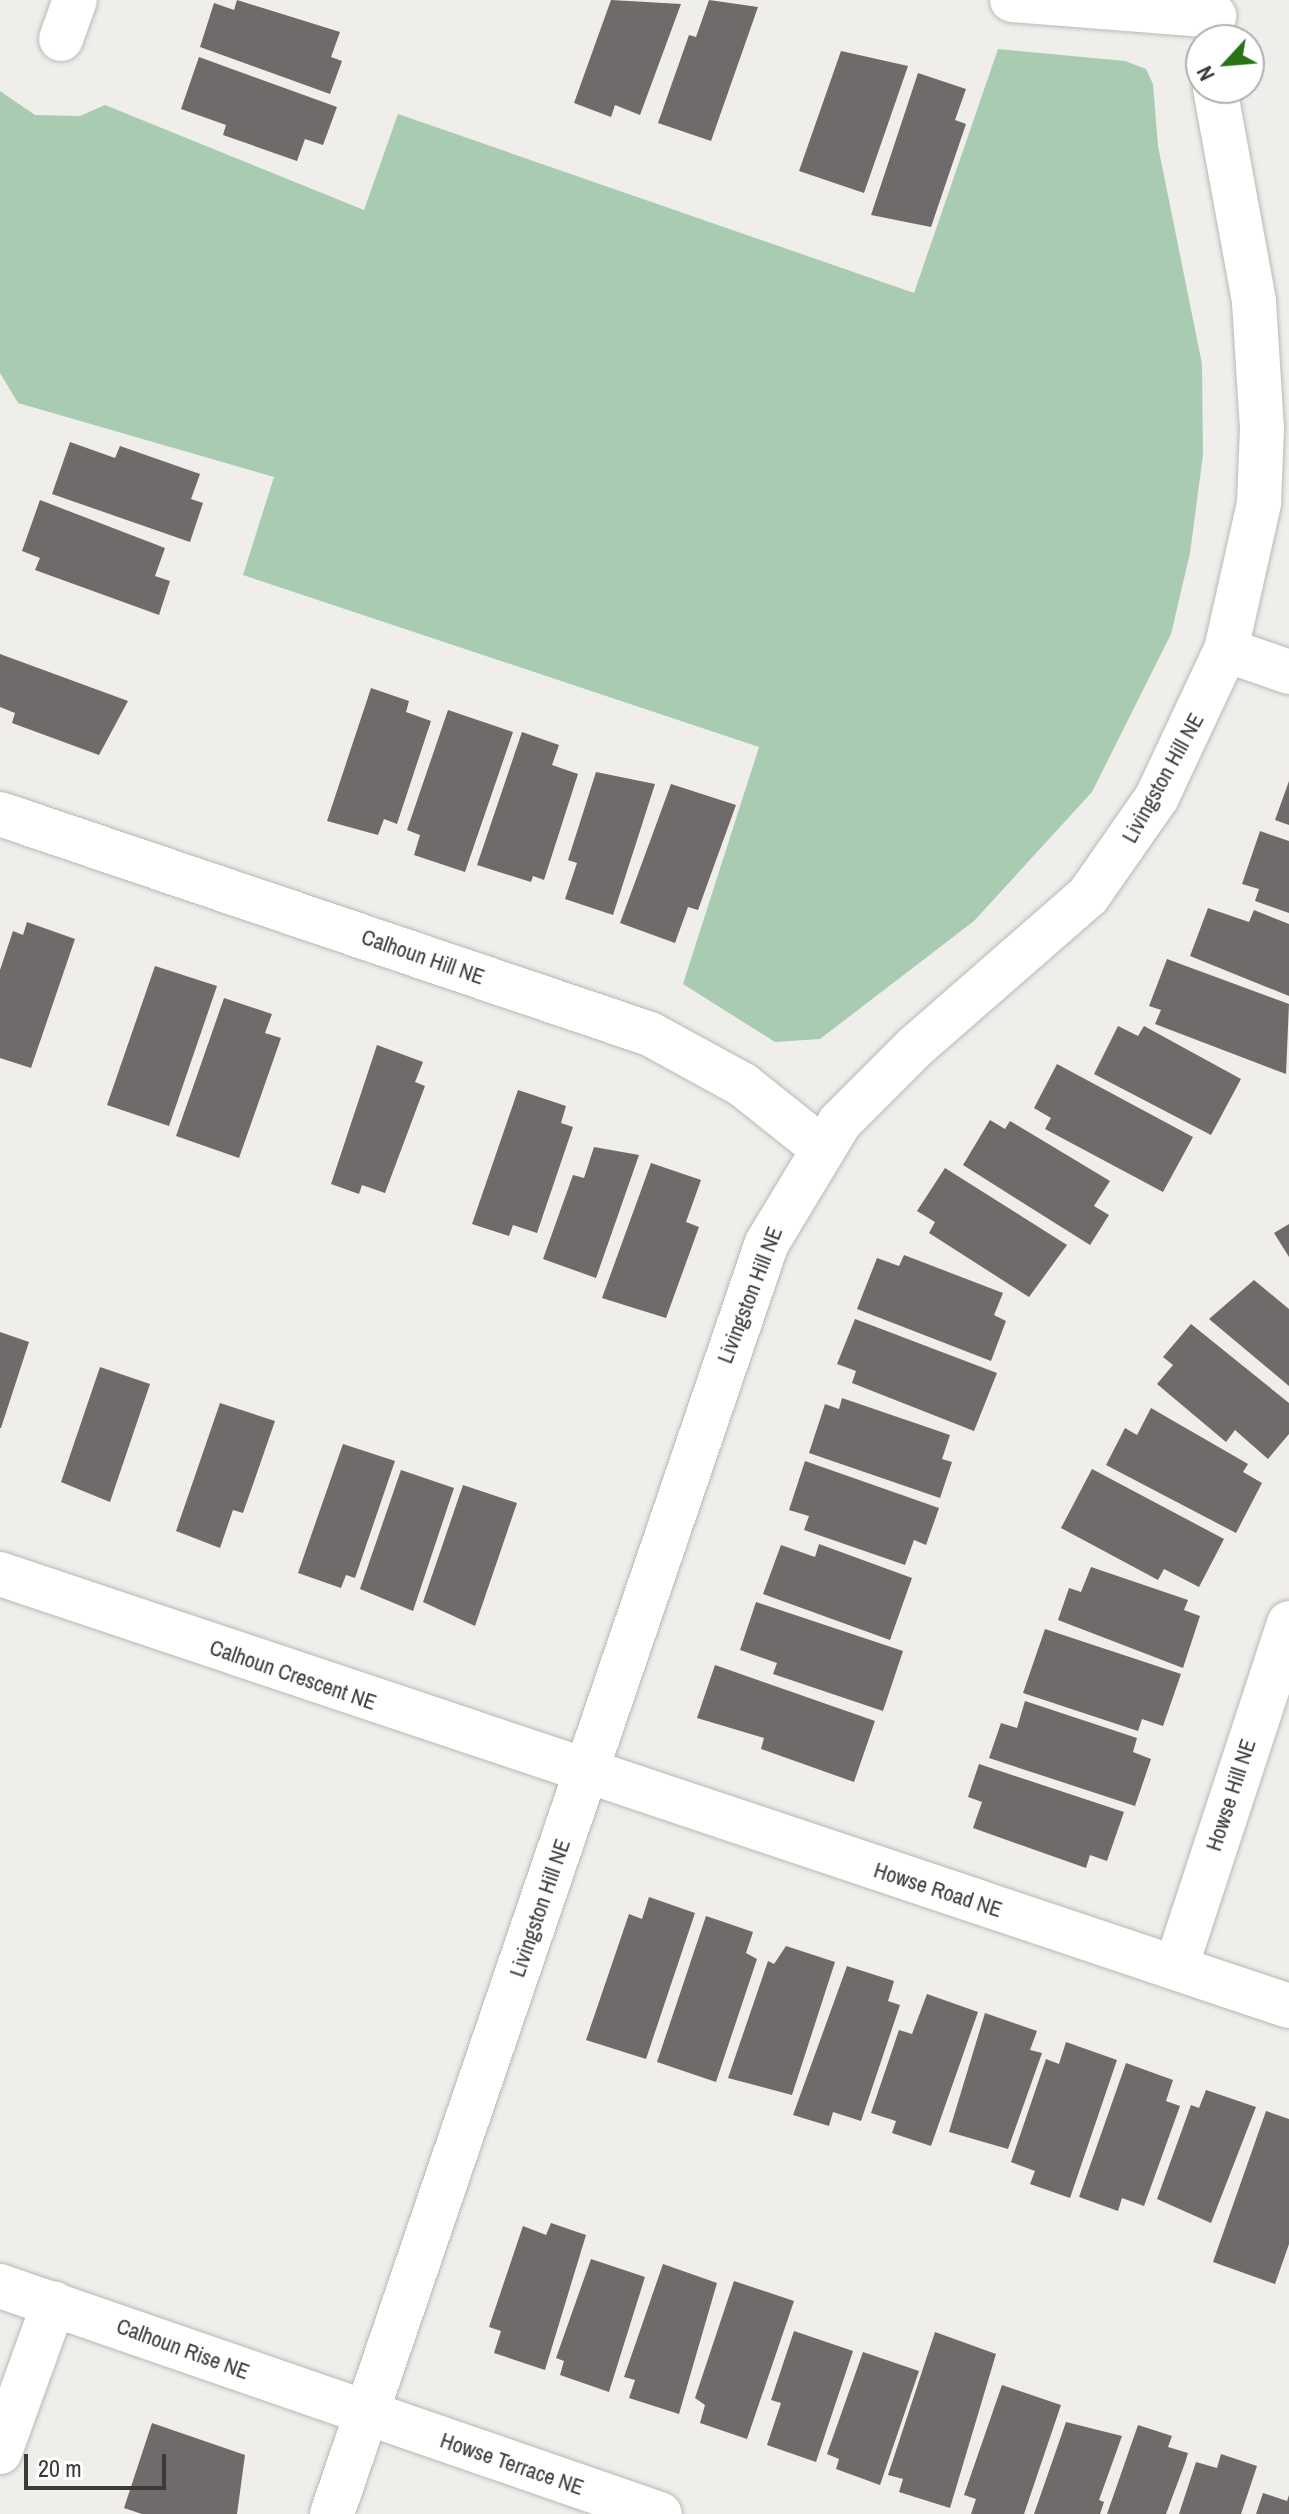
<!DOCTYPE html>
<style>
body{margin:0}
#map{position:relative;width:1289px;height:2514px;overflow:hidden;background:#efeeea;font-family:"Archivo Narrow",sans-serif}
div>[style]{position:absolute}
.green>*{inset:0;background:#a8cbb2}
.building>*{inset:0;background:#6f6b6a}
.roads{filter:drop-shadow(0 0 2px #bab8b5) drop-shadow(0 0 2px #bab8b5)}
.minor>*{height:44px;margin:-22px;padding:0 22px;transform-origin:22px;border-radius:22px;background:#fff}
span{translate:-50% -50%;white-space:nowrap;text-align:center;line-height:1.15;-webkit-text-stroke:8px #fff;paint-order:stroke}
.street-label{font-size:22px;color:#3b3a39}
.north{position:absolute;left:1185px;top:24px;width:80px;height:80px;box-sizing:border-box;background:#fff;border:2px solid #b1b0b0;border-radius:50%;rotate:244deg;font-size:22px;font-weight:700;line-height:32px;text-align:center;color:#3b3a39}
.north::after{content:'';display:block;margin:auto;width:28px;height:36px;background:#297317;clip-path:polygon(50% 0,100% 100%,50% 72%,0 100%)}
.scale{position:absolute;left:24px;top:2454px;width:142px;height:36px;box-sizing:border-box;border:4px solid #3b3a39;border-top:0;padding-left:10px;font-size:24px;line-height:28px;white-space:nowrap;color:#3b3a39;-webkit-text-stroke:6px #fff;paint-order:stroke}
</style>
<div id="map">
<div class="green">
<div style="clip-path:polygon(998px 49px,1125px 61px,1146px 69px,1153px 84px,1158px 146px,1202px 364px,1203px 455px,1190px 553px,1171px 634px,1092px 792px,974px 921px,820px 1039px,775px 1042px,683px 984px,759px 747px,243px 575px,274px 477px,18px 403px,0 373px,0 91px,35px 115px,80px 116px,105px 105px,364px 210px,398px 114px,914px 293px)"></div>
</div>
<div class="building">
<div style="clip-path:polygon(237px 0,340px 32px,331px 57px,342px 61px,330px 94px,200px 47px,214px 3px,234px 10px)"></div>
<div style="clip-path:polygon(611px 0,681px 4px,640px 115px,615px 105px,611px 117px,574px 103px)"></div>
<div style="clip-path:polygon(709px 0,758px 7px,711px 141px,658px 123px,689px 35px,696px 37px)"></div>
<div style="clip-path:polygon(841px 51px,908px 66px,864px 193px,799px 171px)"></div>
<div style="clip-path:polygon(199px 57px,337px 107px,323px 145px,305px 139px,297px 161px,223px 135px,226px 125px,181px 109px)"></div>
<div style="clip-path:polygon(918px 73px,966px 89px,955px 120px,966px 124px,931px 227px,871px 215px)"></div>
<div style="clip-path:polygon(70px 442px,115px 458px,120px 446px,200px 474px,191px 499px,203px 503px,190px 542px,52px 494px)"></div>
<div style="clip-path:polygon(40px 500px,165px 548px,155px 576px,170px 581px,159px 615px,35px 570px,40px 558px,22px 551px)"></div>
<div style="clip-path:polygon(0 654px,128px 701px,99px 755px,12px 723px,15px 713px,0 707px)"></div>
<div style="clip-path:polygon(371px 688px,409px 701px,406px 712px,431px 721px,397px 824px,384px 819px,378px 835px,327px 821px)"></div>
<div style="clip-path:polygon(448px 710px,513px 732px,465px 872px,414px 855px,420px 835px,407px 830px)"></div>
<div style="clip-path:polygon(522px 732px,559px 745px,552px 765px,578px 774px,544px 880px,533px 876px,531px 882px,477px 865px)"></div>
<div style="clip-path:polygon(596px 772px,655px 784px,613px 915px,565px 899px,577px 863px,568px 860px)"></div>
<div style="clip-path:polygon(1289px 781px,1289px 825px,1275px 820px)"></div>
<div style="clip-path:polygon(671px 784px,736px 805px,698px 910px,688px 907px,675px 943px,620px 923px)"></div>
<div style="clip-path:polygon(1260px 831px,1289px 841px,1289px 913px,1255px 901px,1259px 889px,1242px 884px)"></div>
<div style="clip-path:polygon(1208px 908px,1249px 922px,1254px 910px,1289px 924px,1289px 996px,1190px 956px)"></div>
<div style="clip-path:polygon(27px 922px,75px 939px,31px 1068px,0 1058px,0 970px,13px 931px,23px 935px)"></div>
<div style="clip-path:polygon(1167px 959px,1289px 1004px,1286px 1074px,1155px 1024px,1161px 1010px,1149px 1006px)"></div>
<div style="clip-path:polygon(155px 966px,217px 986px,169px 1126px,107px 1105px)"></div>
<div style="clip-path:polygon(224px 998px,272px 1014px,265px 1033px,281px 1038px,239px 1158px,176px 1136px)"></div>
<div style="clip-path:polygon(1118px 1026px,1138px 1036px,1144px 1026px,1241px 1079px,1211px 1135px,1094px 1074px)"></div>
<div style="clip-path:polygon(377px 1045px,423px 1062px,415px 1082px,425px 1086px,385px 1193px,362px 1185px,359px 1194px,331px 1184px)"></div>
<div style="clip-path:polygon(1057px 1064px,1193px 1137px,1163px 1192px,1045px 1129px,1051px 1118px,1034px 1108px)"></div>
<div style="clip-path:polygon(518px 1090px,566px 1106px,561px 1123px,573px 1127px,537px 1233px,513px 1225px,509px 1236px,472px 1224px)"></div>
<div style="clip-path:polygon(990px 1120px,1005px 1129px,1010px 1121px,1110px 1181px,1094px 1206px,1109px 1215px,1090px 1245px,963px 1165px)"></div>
<div style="clip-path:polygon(594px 1147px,639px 1155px,596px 1278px,543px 1259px,573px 1175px,584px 1178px)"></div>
<div style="clip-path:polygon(651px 1163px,701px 1180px,686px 1222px,699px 1227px,666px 1318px,602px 1298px)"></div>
<div style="clip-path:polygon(945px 1168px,1067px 1245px,1029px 1297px,929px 1233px,935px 1222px,917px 1211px)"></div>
<div style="clip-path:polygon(1289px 1224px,1289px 1257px,1274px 1233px)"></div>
<div style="clip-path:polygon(904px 1255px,1003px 1293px,994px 1315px,1006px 1321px,991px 1361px,857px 1309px,877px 1258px,899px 1266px)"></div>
<div style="clip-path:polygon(1254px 1280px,1289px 1309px,1289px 1386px,1209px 1319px)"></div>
<div style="clip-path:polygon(855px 1319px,997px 1373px,974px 1431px,852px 1383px,856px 1371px,837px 1364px)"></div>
<div style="clip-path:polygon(1191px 1324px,1289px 1403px,1289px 1434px,1268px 1459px,1235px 1430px,1226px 1442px,1157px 1384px,1173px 1365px,1163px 1357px)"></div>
<div style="clip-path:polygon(0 1332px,29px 1342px,1px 1428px,0 1428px)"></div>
<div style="clip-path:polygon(100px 1367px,150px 1384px,110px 1502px,61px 1482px)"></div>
<div style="clip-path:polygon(842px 1398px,950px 1435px,942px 1459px,952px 1462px,940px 1498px,809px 1453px,825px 1404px,839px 1409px)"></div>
<div style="clip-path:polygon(220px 1403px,275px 1421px,243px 1513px,233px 1510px,220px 1548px,176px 1531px)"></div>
<div style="clip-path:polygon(1151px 1408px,1248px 1464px,1243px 1472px,1262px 1483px,1236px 1533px,1106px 1465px,1125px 1428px,1137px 1435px)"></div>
<div style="clip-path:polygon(343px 1444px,395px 1461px,355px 1578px,346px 1575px,341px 1588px,298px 1573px)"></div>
<div style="clip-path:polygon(805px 1461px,939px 1508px,926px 1545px,914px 1540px,905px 1565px,804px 1530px,809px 1516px,789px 1510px)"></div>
<div style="clip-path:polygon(1092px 1469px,1224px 1539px,1199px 1587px,1164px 1569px,1158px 1580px,1061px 1528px)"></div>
<div style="clip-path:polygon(401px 1470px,454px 1488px,413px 1611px,360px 1589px)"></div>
<div style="clip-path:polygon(463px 1485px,517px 1503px,475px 1626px,423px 1602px)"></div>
<div style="clip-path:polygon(819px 1544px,912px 1578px,890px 1640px,763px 1594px,781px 1545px,815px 1557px)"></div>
<div style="clip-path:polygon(1091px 1567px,1188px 1600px,1184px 1610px,1200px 1616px,1183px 1668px,1058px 1620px,1069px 1588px,1081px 1592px)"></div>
<div style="clip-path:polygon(756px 1602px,903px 1651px,883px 1711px,773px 1674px,777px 1663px,740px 1650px)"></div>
<div style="clip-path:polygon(1045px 1629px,1181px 1674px,1163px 1726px,1142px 1719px,1138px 1731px,1023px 1693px)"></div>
<div style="clip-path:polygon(715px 1665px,875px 1721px,854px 1782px,761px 1749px,764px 1738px,697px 1718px)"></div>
<div style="clip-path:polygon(1025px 1701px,1137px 1738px,1133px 1752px,1151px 1759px,1135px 1806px,989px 1758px,1001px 1723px,1017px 1728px)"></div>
<div style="clip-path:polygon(979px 1764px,1124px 1812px,1107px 1861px,1090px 1855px,1086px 1868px,973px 1828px,982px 1802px,968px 1797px)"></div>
<div style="clip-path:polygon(649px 1897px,695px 1913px,646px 2059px,586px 2040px,629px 1914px,642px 1919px)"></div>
<div style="clip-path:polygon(706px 1916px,753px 1932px,746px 1953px,757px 1959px,716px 2082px,657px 2062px)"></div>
<div style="clip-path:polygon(786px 1946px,835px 1962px,792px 2095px,728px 2078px,768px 1961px,774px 1964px)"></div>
<div style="clip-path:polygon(847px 1966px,894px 1981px,888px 2001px,900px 2005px,861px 2121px,833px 2112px,829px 2126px,793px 2115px)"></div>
<div style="clip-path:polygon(927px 1994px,978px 2012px,931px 2146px,892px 2133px,896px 2121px,871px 2113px,899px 2030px,912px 2034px)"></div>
<div style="clip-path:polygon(985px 2013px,1037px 2031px,1030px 2050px,1042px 2053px,1008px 2149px,949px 2132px)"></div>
<div style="clip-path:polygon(1066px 2042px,1117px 2060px,1070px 2198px,1030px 2184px,1035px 2171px,1011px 2162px,1046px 2059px,1059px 2064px)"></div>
<div style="clip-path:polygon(1126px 2063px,1173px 2080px,1166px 2101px,1180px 2106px,1144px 2206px,1122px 2198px,1118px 2211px,1079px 2197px)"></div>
<div style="clip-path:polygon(1206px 2090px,1256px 2107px,1211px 2223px,1157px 2199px,1191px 2105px,1199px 2108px)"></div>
<div style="clip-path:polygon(1266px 2111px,1289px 2119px,1289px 2244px,1275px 2284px,1213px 2262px)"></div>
<div style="clip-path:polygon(551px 2223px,586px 2235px,545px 2370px,494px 2353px,501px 2331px,489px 2327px,523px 2226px,546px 2235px)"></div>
<div style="clip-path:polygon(591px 2259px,645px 2277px,609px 2392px,560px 2375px,564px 2361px,556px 2358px)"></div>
<div style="clip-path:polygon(663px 2264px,717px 2283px,679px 2414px,629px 2398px,635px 2380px,624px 2377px)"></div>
<div style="clip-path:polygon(734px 2281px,794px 2301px,747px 2439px,700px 2423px,705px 2405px,695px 2398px)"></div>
<div style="clip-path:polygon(794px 2331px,853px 2351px,816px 2462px,767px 2445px,781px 2403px,771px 2400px)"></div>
<div style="clip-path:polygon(935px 2332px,996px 2354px,950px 2508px,899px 2492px,903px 2479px,888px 2475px)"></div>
<div style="clip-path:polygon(863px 2352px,919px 2371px,880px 2485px,836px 2469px,839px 2459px,827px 2454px)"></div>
<div style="clip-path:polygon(1002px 2385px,1061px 2405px,1024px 2514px,971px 2514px,976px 2499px,964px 2495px)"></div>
<div style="clip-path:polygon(1066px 2422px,1122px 2436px,1099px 2500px,1104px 2502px,1100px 2514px,1034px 2514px)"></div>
<div style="clip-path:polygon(152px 2423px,245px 2455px,237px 2514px,142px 2514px,124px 2508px)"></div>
<div style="clip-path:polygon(1138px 2425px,1172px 2436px,1168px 2447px,1188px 2453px,1185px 2463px,1166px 2514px,1107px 2514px)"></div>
<div style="clip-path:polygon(1221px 2454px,1257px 2466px,1241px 2514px,1179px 2514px,1196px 2462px,1217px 2468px)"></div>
<div style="clip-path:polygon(1263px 2493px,1287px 2501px,1289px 2495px,1289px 2514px,1256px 2514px)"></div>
</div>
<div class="roads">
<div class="minor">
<div style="left:1012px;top:0;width:203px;rotate:4.5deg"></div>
<div style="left:61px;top:39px;width:41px;rotate:-70.3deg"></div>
<div style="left:1226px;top:650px;width:67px;rotate:19.2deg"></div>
<div style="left:0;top:814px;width:686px;rotate:18.7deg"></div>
<div style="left:650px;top:1034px;width:106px;rotate:28.7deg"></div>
<div style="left:743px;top:1085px;width:101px;rotate:38.6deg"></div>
<div style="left:0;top:1574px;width:1359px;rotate:18.53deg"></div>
<div style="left:1176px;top:1967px;width:362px;rotate:-71.8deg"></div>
<div style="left:0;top:2286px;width:698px;rotate:19.06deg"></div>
<div style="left:0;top:2452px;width:158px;rotate:-70.1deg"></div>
<div style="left:332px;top:2514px;width:1343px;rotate:-71.11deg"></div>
<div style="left:767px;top:1243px;width:141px;rotate:-58.9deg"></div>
<div style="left:840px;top:1122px;width:107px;rotate:-45deg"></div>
<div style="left:916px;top:1046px;width:228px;rotate:-41.1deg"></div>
<div style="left:1088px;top:896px;width:121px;rotate:-55.1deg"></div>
<div style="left:1157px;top:797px;width:162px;rotate:-64.9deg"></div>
<div style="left:1226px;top:650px;width:151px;rotate:-77.3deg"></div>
<div style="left:1259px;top:503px;width:74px;rotate:-87.7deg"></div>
<div style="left:1262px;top:429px;width:128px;rotate:-93.6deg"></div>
<div style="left:1254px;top:301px;width:217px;rotate:-100.4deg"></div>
</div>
</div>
<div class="street-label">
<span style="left:1163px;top:778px;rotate:-61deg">Livingston Hill NE</span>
<span style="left:423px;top:957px;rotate:19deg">Calhoun Hill NE</span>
<span style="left:750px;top:1295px;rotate:-69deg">Livingston Hill NE</span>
<span style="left:293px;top:1675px;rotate:19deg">Calhoun Crescent NE</span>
<span style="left:1231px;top:1795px;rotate:-72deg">Howse Hill NE</span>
<span style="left:938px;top:1890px;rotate:18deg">Howse Road NE</span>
<span style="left:540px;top:1908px;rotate:-71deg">Livingston Hill NE</span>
<span style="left:183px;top:2349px;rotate:20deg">Calhoun Rise NE</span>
<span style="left:512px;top:2464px;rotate:19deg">Howse Terrace NE</span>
</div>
<div class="north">N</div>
<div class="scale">20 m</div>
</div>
